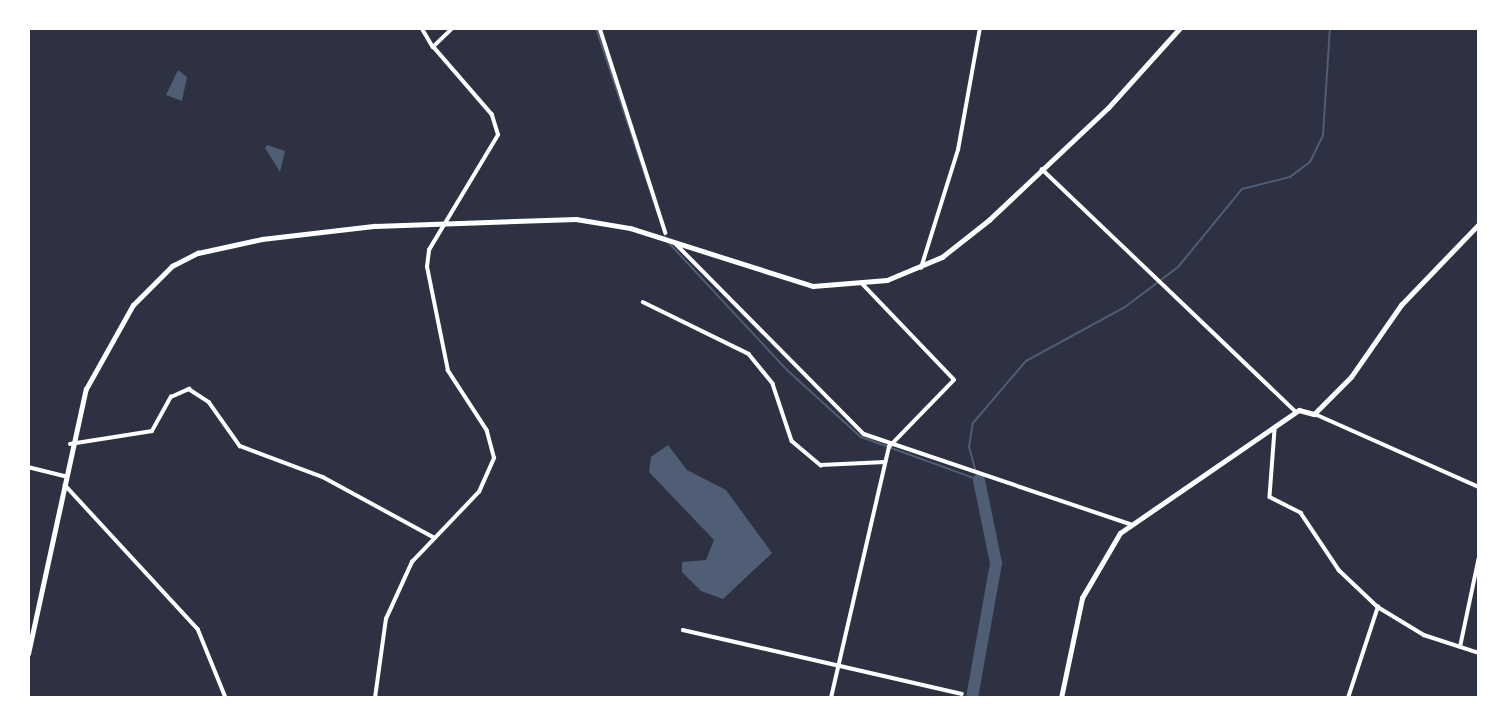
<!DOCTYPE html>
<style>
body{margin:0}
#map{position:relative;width:1507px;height:726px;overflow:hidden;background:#2d3142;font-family:Inter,sans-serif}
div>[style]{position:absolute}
.water>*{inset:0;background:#4f5d75}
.stream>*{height:2px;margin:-1px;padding:0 1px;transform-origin:1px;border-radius:1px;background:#4f5d75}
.river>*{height:12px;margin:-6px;padding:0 6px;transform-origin:6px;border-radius:6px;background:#4f5d75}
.minor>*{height:3.5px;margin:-1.75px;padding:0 1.75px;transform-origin:1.75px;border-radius:1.75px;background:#fff}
.tertiary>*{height:4.5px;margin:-2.25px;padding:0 2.25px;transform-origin:2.25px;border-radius:2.25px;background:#fff}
span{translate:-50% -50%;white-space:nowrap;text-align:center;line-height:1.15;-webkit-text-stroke:5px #fff;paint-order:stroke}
.frame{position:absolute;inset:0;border:30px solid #fff;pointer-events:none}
</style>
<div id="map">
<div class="water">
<div style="clip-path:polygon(178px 70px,187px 77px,182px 101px,166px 95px)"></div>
<div style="clip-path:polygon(267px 145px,285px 151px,280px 172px,265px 148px)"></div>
<div style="clip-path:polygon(668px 445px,687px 470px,726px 490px,772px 553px,723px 599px,701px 591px,682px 572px,682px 562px,706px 560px,714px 540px,649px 472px,651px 457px)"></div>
</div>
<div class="stream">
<div style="left:596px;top:28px;width:219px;rotate:71.6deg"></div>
<div style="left:667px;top:241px;width:176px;rotate:47.1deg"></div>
<div style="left:787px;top:370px;width:100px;rotate:42.2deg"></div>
<div style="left:861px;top:437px;width:126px;rotate:20deg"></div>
<div style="left:975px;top:469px;width:23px;rotate:-105deg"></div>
<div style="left:969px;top:447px;width:24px;rotate:-81deg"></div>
<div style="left:973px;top:423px;width:82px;rotate:-49.5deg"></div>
<div style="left:1026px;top:361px;width:113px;rotate:-28.6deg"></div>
<div style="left:1125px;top:307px;width:66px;rotate:-37deg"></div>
<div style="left:1178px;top:267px;width:101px;rotate:-50.6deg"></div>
<div style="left:1242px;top:189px;width:49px;rotate:-14deg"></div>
<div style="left:1290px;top:177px;width:25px;rotate:-37deg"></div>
<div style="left:1310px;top:162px;width:30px;rotate:-64deg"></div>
<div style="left:1323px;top:135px;width:107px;rotate:-86.3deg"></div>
</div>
<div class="river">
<div style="left:972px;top:698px;width:137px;rotate:-79.9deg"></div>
<div style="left:996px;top:563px;width:85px;rotate:-101.6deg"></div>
</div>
<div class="minor">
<div style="left:422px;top:28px;width:22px;rotate:60deg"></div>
<div style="left:600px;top:28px;width:215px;rotate:72.2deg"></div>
<div style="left:1042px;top:169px;width:350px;rotate:43.7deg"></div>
<div style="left:676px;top:244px;width:267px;rotate:45.3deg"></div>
<div style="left:864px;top:434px;width:281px;rotate:18.7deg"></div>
<div style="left:921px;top:268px;width:124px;rotate:-72.6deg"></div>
<div style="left:958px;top:150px;width:124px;rotate:-79.8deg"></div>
<div style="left:643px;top:302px;width:118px;rotate:26.1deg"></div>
<div style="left:749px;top:354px;width:38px;rotate:51deg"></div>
<div style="left:773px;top:384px;width:60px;rotate:71.6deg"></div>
<div style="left:792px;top:441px;width:38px;rotate:40deg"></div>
<div style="left:821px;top:465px;width:64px;rotate:-2.7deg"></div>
<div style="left:1315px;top:414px;width:180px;rotate:24deg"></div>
<div style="left:1275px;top:430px;width:67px;rotate:94.3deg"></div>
<div style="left:1270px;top:497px;width:35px;rotate:27deg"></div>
<div style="left:1301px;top:513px;width:69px;rotate:56.3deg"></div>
<div style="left:1339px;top:570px;width:54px;rotate:43.5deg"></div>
<div style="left:1378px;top:607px;width:54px;rotate:31.3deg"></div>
<div style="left:1424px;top:635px;width:58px;rotate:18.1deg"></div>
<div style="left:70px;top:444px;width:83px;rotate:-9deg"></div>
<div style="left:152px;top:431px;width:39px;rotate:-61deg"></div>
<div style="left:171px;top:397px;width:20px;rotate:-24deg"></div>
<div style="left:189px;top:389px;width:24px;rotate:33deg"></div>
<div style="left:209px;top:402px;width:54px;rotate:54.8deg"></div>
<div style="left:240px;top:446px;width:89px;rotate:20.5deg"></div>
<div style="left:323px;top:477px;width:125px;rotate:28.6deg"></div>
<div style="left:28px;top:467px;width:38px;rotate:14deg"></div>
<div style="left:65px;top:485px;width:196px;rotate:47.3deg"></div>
<div style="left:198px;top:629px;width:74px;rotate:67.9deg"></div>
<div style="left:683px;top:630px;width:286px;rotate:12.9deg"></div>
<div style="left:1460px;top:647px;width:92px;rotate:-78.1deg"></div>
<div style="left:375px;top:698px;width:80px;rotate:-82.1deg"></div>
<div style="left:386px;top:619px;width:63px;rotate:-65.5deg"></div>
<div style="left:412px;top:562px;width:97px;rotate:-46.3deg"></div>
<div style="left:479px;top:492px;width:37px;rotate:-66deg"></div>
<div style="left:494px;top:458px;width:28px;rotate:-105deg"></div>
<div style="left:487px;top:431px;width:72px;rotate:-123deg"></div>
<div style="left:448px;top:371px;width:106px;rotate:-101.4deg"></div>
<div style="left:427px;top:267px;width:17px;rotate:-83deg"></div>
<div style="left:429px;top:250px;width:134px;rotate:-59deg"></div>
<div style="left:498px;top:135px;width:21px;rotate:-107deg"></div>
<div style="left:492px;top:115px;width:90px;rotate:-130.9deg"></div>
<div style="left:433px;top:47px;width:28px;rotate:-44deg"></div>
<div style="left:831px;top:698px;width:258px;rotate:-77deg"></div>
<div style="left:889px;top:447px;width:93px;rotate:-45.9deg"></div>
<div style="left:954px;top:380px;width:132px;rotate:-133.8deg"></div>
<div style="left:1348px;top:698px;width:96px;rotate:-71.8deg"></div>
</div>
<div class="tertiary">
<div style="left:28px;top:654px;width:271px;rotate:-77.7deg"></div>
<div style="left:86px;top:389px;width:96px;rotate:-60.8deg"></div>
<div style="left:133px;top:305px;width:55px;rotate:-45deg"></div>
<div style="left:172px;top:266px;width:29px;rotate:-27deg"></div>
<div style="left:198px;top:253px;width:66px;rotate:-12.3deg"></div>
<div style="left:262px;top:239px;width:114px;rotate:-6.6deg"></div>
<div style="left:375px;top:226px;width:201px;rotate:-2deg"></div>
<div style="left:576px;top:219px;width:55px;rotate:9.5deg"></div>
<div style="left:630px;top:228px;width:192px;rotate:17.6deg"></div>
<div style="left:813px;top:286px;width:74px;rotate:-4.6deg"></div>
<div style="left:887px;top:280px;width:60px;rotate:-22.7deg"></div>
<div style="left:942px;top:257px;width:60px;rotate:-38.2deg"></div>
<div style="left:989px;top:220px;width:163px;rotate:-43.3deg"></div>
<div style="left:1108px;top:108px;width:108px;rotate:-48deg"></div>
<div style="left:1061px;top:698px;width:102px;rotate:-78.1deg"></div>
<div style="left:1082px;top:598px;width:75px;rotate:-59.7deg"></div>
<div style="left:1120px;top:533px;width:217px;rotate:-34.5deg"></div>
<div style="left:1299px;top:410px;width:16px;rotate:15deg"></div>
<div style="left:1314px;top:414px;width:52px;rotate:-45deg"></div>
<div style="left:1351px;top:377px;width:88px;rotate:-55.2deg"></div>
<div style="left:1401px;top:305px;width:112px;rotate:-46.1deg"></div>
</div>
<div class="frame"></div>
</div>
